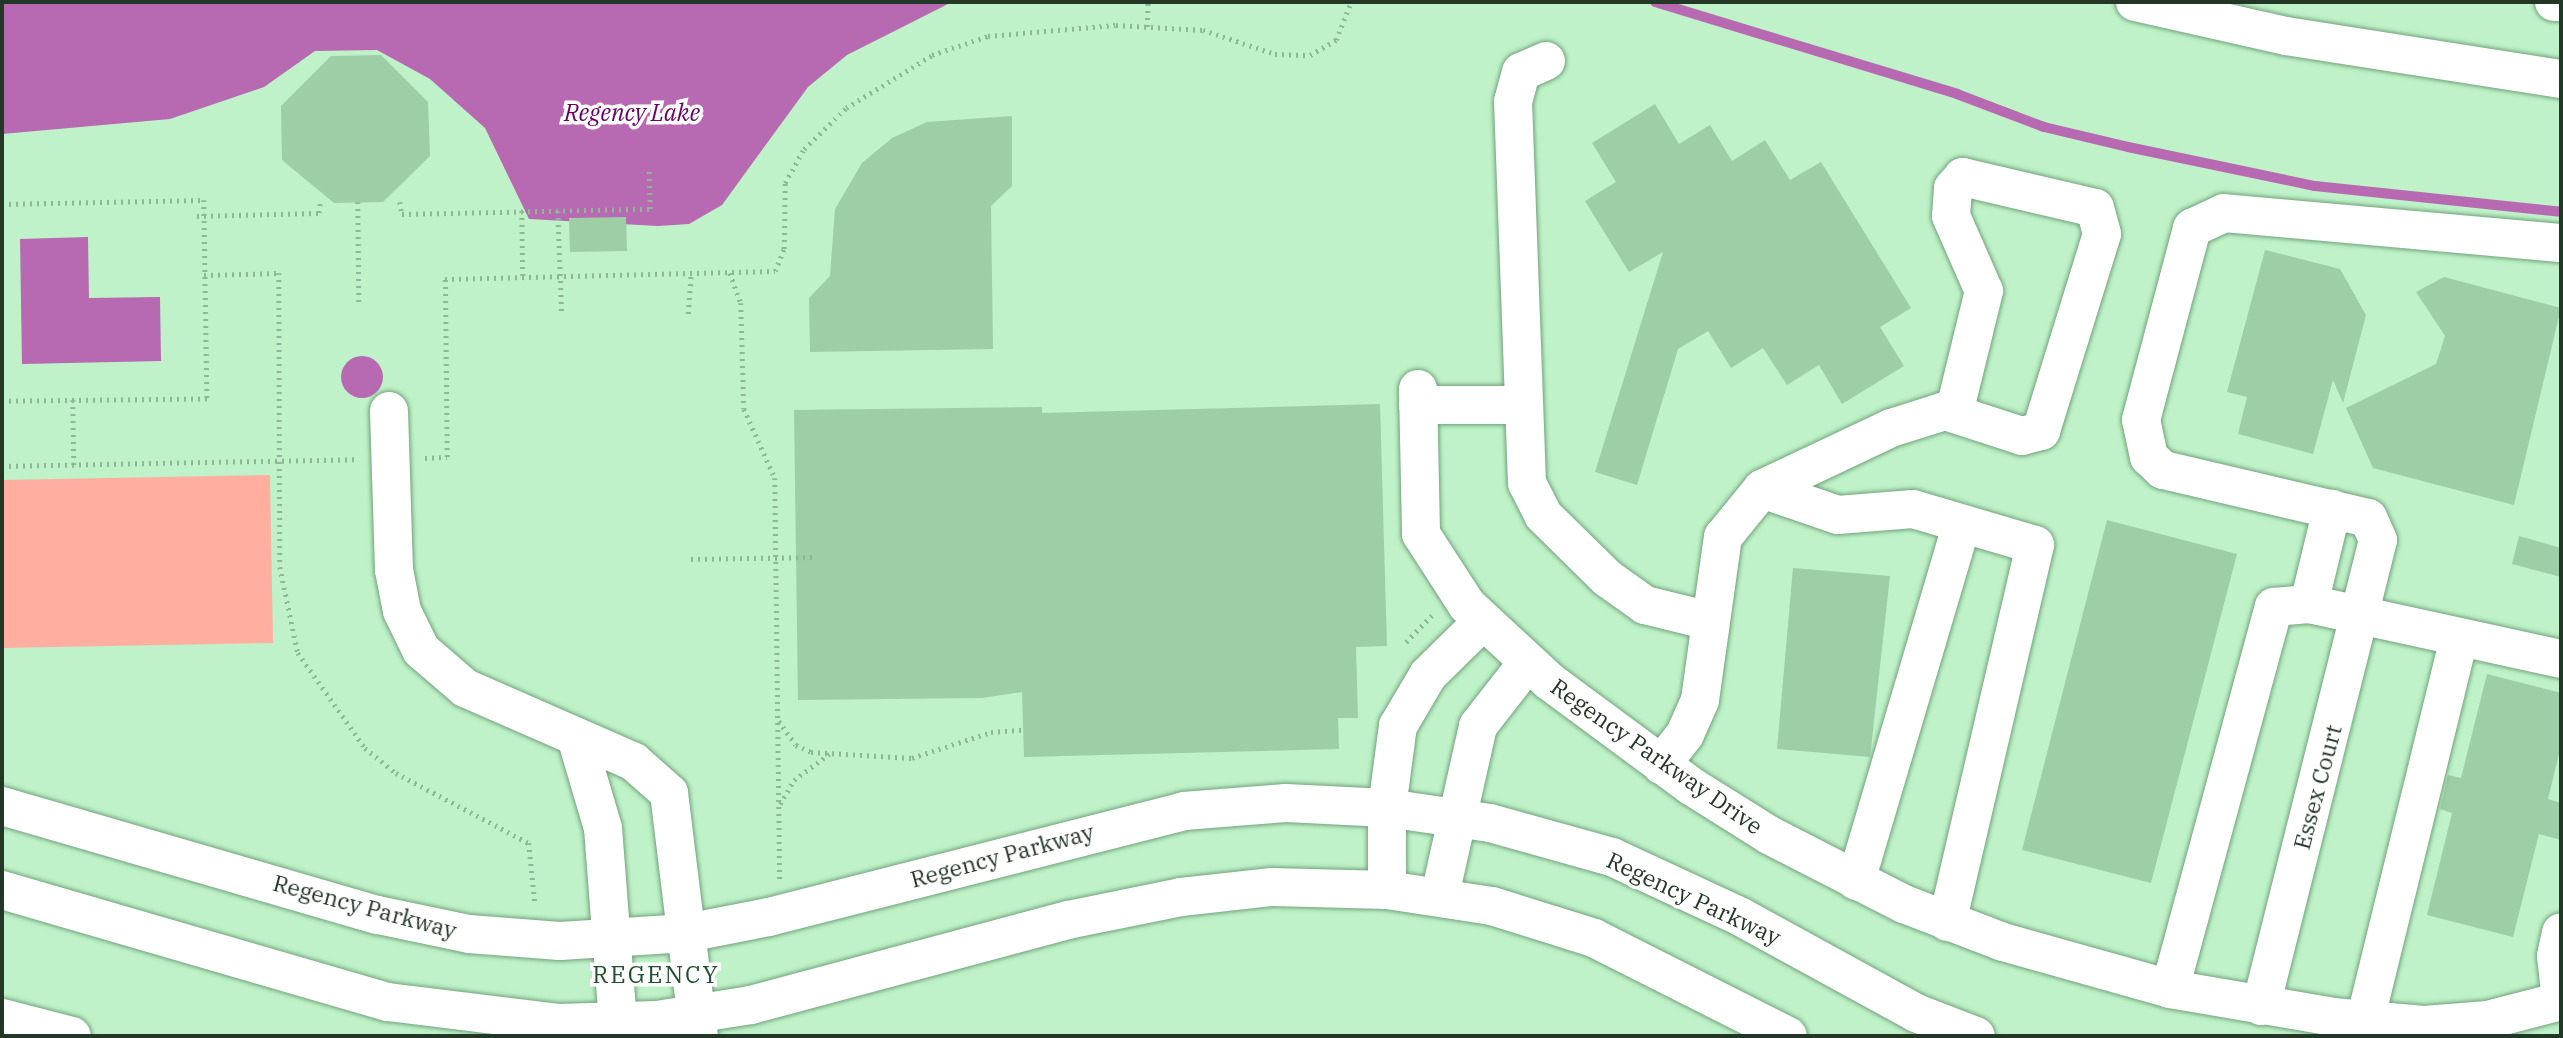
<!DOCTYPE html>
<style>
body{margin:0}
#map{position:relative;width:2563px;height:1038px;overflow:hidden;background:#bff2c8;font-family:"IBM Plex Serif",serif}
div>[style]{position:absolute}
.green>*{inset:0;background:#ffaea0}
.water>*{inset:0;background:#b769b1}
.round{border-radius:50%}
.stream>*{height:10px;margin:-5px;padding:0 5px;transform-origin:5px;border-radius:5px;background:#b769b1}
.building>*{inset:0;background:#9dcea6}
.path>*{height:4.5px;margin-top:-2.25px;transform-origin:0;background:repeating-linear-gradient(90deg,#8eb795 0 2px,transparent 0 7px)}
.roads{filter:drop-shadow(0 0 2px #72a27c) drop-shadow(0 0 2px #72a27c)}
.minor>*{height:38px;margin:-19px;padding:0 19px;transform-origin:19px;border-radius:19px;background:#fff}
.major>*{height:38px;margin:-19px;padding:0 19px;transform-origin:19px;border-radius:19px;background:#fff}
.highway>*{height:38px;margin:-19px;padding:0 19px;transform-origin:19px;border-radius:19px;background:#fff}
span{translate:-50% -50%;white-space:nowrap;text-align:center;line-height:1.15;-webkit-text-stroke:7px #fff;paint-order:stroke}
.street-label{font-size:23px;color:#233727}
.water-label{font-size:24px;color:#690065;font-style:italic}
.neighbourhood-label{font-size:24px;color:#22502f;letter-spacing:2px}
.frame{position:absolute;inset:0;border:4px solid #233727;pointer-events:none}
</style>
<div id="map">
<div class="green">
<div style="clip-path:polygon(270px 475px,273px 643px,2px 648px,2px 480px)"></div>
</div>
<div class="water">
<div style="clip-path:polygon(2px 2px,952px 2px,847px 55px,808px 87px,722px 205px,689px 224px,658px 226px,529px 219px,485px 128px,430px 79px,377px 50px,315px 51px,264px 87px,170px 119px,2px 134px)"></div>
<div style="clip-path:polygon(88px 237px,89px 298px,160px 297px,161px 361px,22px 364px,20px 239px)"></div>
<div class="round" style="left:341px;top:356px;width:42px;height:42px"></div>
</div>
<div class="stream">
<div style="left:1655px;top:2px;width:316px;rotate:16.9deg"></div>
<div style="left:1957px;top:94px;width:93px;rotate:20.8deg"></div>
<div style="left:2044px;top:127px;width:86px;rotate:13.4deg"></div>
<div style="left:2128px;top:147px;width:191px;rotate:11.8deg"></div>
<div style="left:2315px;top:186px;width:247px;rotate:6deg"></div>
</div>
<div class="building">
<div style="clip-path:polygon(381px 55px,428px 102px,430px 156px,383px 202px,334px 203px,282px 160px,281px 106px,331px 56px)"></div>
<div style="clip-path:polygon(1655px 104px,1679px 144px,1710px 125px,1732px 161px,1765px 140px,1790px 180px,1821px 162px,1911px 308px,1880px 327px,1904px 366px,1842px 404px,1819px 365px,1787px 385px,1763px 348px,1731px 368px,1708px 331px,1678px 349px,1637px 485px,1595px 472px,1663px 252px,1629px 272px,1585px 201px,1616px 182px,1592px 143px)"></div>
<div style="clip-path:polygon(1012px 116px,1012px 186px,991px 206px,993px 349px,810px 352px,809px 298px,830px 276px,835px 209px,862px 163px,892px 138px,927px 122px)"></div>
<div style="clip-path:polygon(626px 217px,627px 251px,570px 252px,569px 218px)"></div>
<div style="clip-path:polygon(2265px 250px,2340px 269px,2366px 315px,2343px 403px,2333px 380px,2313px 454px,2238px 434px,2247px 397px,2227px 392px)"></div>
<div style="clip-path:polygon(2444px 277px,2561px 308px,2514px 505px,2373px 468px,2346px 408px,2436px 364px,2445px 336px,2416px 292px)"></div>
<div style="clip-path:polygon(1380px 404px,1387px 646px,1356px 647px,1358px 718px,1338px 718px,1339px 749px,1024px 757px,1022px 692px,982px 698px,798px 700px,794px 410px,1042px 407px,1042px 413px)"></div>
<div style="clip-path:polygon(2107px 520px,2237px 554px,2151px 883px,2022px 850px)"></div>
<div style="clip-path:polygon(2519px 536px,2561px 548px,2561px 577px,2512px 564px)"></div>
<div style="clip-path:polygon(1793px 568px,1890px 576px,1870px 757px,1777px 749px)"></div>
<div style="clip-path:polygon(2487px 674px,2561px 693px,2561px 746px,2548px 799px,2561px 803px,2561px 840px,2539px 834px,2513px 937px,2427px 915px,2452px 813px,2440px 809px,2448px 775px,2461px 778px)"></div>
</div>
<div class="path">
<div style="left:1147px;top:27px;width:25px;rotate:-88deg"></div>
<div style="left:358px;top:202px;width:102px;rotate:89.4deg"></div>
<div style="left:400px;top:202px;width:12px;rotate:81deg"></div>
<div style="left:402px;top:214px;width:248px;rotate:-1.2deg"></div>
<div style="left:650px;top:209px;width:42px;rotate:-91.4deg"></div>
<div style="left:2px;top:204px;width:202px;rotate:-1.1deg"></div>
<div style="left:204px;top:200px;width:199px;rotate:89.1deg"></div>
<div style="left:207px;top:399px;width:205px;rotate:179.4deg"></div>
<div style="left:522px;top:211px;width:66px;rotate:89.1deg"></div>
<div style="left:558px;top:211px;width:104px;rotate:87.8deg"></div>
<div style="left:197px;top:216px;width:122px;rotate:-1.4deg"></div>
<div style="left:319px;top:213px;width:10px;rotate:-84deg"></div>
<div style="left:730px;top:273px;width:32px;rotate:70deg"></div>
<div style="left:741px;top:303px;width:106px;rotate:88.4deg"></div>
<div style="left:744px;top:409px;width:76px;rotate:65.8deg"></div>
<div style="left:775px;top:478px;width:401px;rotate:89.3deg"></div>
<div style="left:204px;top:275px;width:75px;rotate:-1.5deg"></div>
<div style="left:279px;top:273px;width:294px;rotate:89.8deg"></div>
<div style="left:280px;top:567px;width:88px;rotate:78.2deg"></div>
<div style="left:298px;top:653px;width:116px;rotate:54.8deg"></div>
<div style="left:365px;top:748px;width:40px;rotate:39deg"></div>
<div style="left:396px;top:773px;width:150px;rotate:27.8deg"></div>
<div style="left:529px;top:843px;width:60px;rotate:84.3deg"></div>
<div style="left:688px;top:314px;width:41px;rotate:-85.8deg"></div>
<div style="left:73px;top:400px;width:65px;rotate:89.1deg"></div>
<div style="left:425px;top:458px;width:22px;rotate:-3deg"></div>
<div style="left:447px;top:457px;width:178px;rotate:-90.6deg"></div>
<div style="left:445px;top:279px;width:330px;rotate:-1.4deg"></div>
<div style="left:775px;top:271px;width:24px;rotate:-68deg"></div>
<div style="left:784px;top:249px;width:66px;rotate:-89.1deg"></div>
<div style="left:785px;top:183px;width:39px;rotate:-61deg"></div>
<div style="left:804px;top:149px;width:59px;rotate:-44.3deg"></div>
<div style="left:846px;top:108px;width:101px;rotate:-31.6deg"></div>
<div style="left:932px;top:55px;width:59px;rotate:-18.7deg"></div>
<div style="left:988px;top:36px;width:128px;rotate:-4.9deg"></div>
<div style="left:1116px;top:25px;width:87px;rotate:3.3deg"></div>
<div style="left:1203px;top:30px;width:76px;rotate:18.4deg"></div>
<div style="left:1275px;top:54px;width:35px;rotate:2deg"></div>
<div style="left:1310px;top:55px;width:30px;rotate:-30deg"></div>
<div style="left:1336px;top:40px;width:41px;rotate:-68.5deg"></div>
<div style="left:2px;top:466px;width:355px;rotate:-1.1deg"></div>
<div style="left:691px;top:559px;width:122px;rotate:-0.9deg"></div>
<div style="left:1406px;top:642px;width:37px;rotate:-46deg"></div>
<div style="left:779px;top:721px;width:29px;rotate:55deg"></div>
<div style="left:796px;top:745px;width:17px;rotate:25deg"></div>
<div style="left:811px;top:752px;width:101px;rotate:3.4deg"></div>
<div style="left:912px;top:758px;width:83px;rotate:-18.2deg"></div>
<div style="left:991px;top:732px;width:32px;rotate:-4deg"></div>
<div style="left:780px;top:804px;width:28px;rotate:-60deg"></div>
<div style="left:794px;top:780px;width:44px;rotate:-36.6deg"></div>
</div>
<div class="roads">
<div class="minor">
<div style="left:1546px;top:61px;width:27px;rotate:156deg"></div>
<div style="left:1521px;top:72px;width:30px;rotate:105deg"></div>
<div style="left:1513px;top:101px;width:382px;rotate:87.9deg"></div>
<div style="left:1527px;top:483px;width:36px;rotate:63deg"></div>
<div style="left:1543px;top:515px;width:90px;rotate:44.5deg"></div>
<div style="left:1607px;top:578px;width:47px;rotate:35.4deg"></div>
<div style="left:1645px;top:605px;width:67px;rotate:13.8deg"></div>
<div style="left:1418px;top:389px;width:145px;rotate:88.8deg"></div>
<div style="left:1421px;top:534px;width:85px;rotate:57.1deg"></div>
<div style="left:1467px;top:605px;width:112px;rotate:42.8deg"></div>
<div style="left:1549px;top:681px;width:177px;rotate:36.5deg"></div>
<div style="left:1691px;top:786px;width:92px;rotate:32.1deg"></div>
<div style="left:1769px;top:835px;width:152px;rotate:27.1deg"></div>
<div style="left:1904px;top:904px;width:106px;rotate:21deg"></div>
<div style="left:2003px;top:942px;width:173px;rotate:15.7deg"></div>
<div style="left:2170px;top:989px;width:165px;rotate:9.7deg"></div>
<div style="left:2333px;top:1017px;width:91px;rotate:5deg"></div>
<div style="left:2424px;top:1025px;width:64px;rotate:-4.5deg"></div>
<div style="left:2488px;top:1020px;width:75px;rotate:-14.6deg"></div>
<div style="left:2561px;top:1001px;width:45px;rotate:-96.3deg"></div>
<div style="left:2556px;top:956px;width:24px;rotate:-78deg"></div>
<div style="left:1418px;top:405px;width:102px"></div>
<div style="left:389px;top:411px;width:159px;rotate:88.2deg"></div>
<div style="left:394px;top:570px;width:42px;rotate:79deg"></div>
<div style="left:402px;top:611px;width:43px;rotate:64deg"></div>
<div style="left:421px;top:650px;width:58px;rotate:40.8deg"></div>
<div style="left:465px;top:688px;width:184px;rotate:23.6deg"></div>
<div style="left:634px;top:762px;width:47px;rotate:41.5deg"></div>
<div style="left:669px;top:793px;width:245px;rotate:83deg"></div>
<div style="left:1762px;top:489px;width:80px;rotate:18.9deg"></div>
<div style="left:1838px;top:515px;width:75px;rotate:-4.6deg"></div>
<div style="left:1913px;top:509px;width:127px;rotate:16.4deg"></div>
<div style="left:2035px;top:545px;width:387px;rotate:103.1deg"></div>
<div style="left:2309px;top:604px;width:98px;rotate:-76.4deg"></div>
<div style="left:576px;top:737px;width:95px;rotate:73.5deg"></div>
<div style="left:603px;top:828px;width:209px;rotate:85.6deg"></div>
<div style="left:1661px;top:765px;width:39px;rotate:-52deg"></div>
<div style="left:1685px;top:734px;width:37px;rotate:-66deg"></div>
<div style="left:1700px;top:700px;width:165px;rotate:-82deg"></div>
<div style="left:1723px;top:537px;width:62px;rotate:-50.9deg"></div>
<div style="left:1762px;top:489px;width:143px;rotate:-25.3deg"></div>
<div style="left:1891px;top:428px;width:57px;rotate:-17.5deg"></div>
<div style="left:1945px;top:411px;width:81px;rotate:18deg"></div>
<div style="left:2022px;top:436px;width:20px;rotate:-15deg"></div>
<div style="left:2041px;top:431px;width:206px;rotate:-72.8deg"></div>
<div style="left:2102px;top:234px;width:27px;rotate:-105deg"></div>
<div style="left:2095px;top:208px;width:136px;rotate:-166.8deg"></div>
<div style="left:1963px;top:177px;width:15px;rotate:132deg"></div>
<div style="left:1953px;top:188px;width:28px;rotate:94deg"></div>
<div style="left:1951px;top:216px;width:82px;rotate:66.3deg"></div>
<div style="left:1984px;top:291px;width:126px;rotate:103.8deg"></div>
<div style="left:1856px;top:881px;width:372px;rotate:-73.5deg"></div>
<div style="left:1387px;top:890px;width:82px;rotate:-90deg"></div>
<div style="left:1387px;top:808px;width:83px;rotate:-82.4deg"></div>
<div style="left:1398px;top:726px;width:59px;rotate:-59.5deg"></div>
<div style="left:1428px;top:675px;width:77px;rotate:-44.5deg"></div>
<div style="left:1440px;top:895px;width:173px;rotate:-77.3deg"></div>
<div style="left:1478px;top:726px;width:81px;rotate:-52deg"></div>
<div style="left:2170px;top:989px;width:396px;rotate:-74.8deg"></div>
<div style="left:2274px;top:607px;width:35px;rotate:-5deg"></div>
<div style="left:2309px;top:604px;width:258px;rotate:12.3deg"></div>
<div style="left:2261px;top:1006px;width:480px;rotate:-75.9deg"></div>
<div style="left:2378px;top:540px;width:24px;rotate:-114deg"></div>
<div style="left:2368px;top:518px;width:211px;rotate:-166.8deg"></div>
<div style="left:2163px;top:470px;width:19px;rotate:-137deg"></div>
<div style="left:2149px;top:457px;width:38px;rotate:-102deg"></div>
<div style="left:2141px;top:420px;width:199px;rotate:-75.1deg"></div>
<div style="left:2192px;top:228px;width:35px;rotate:-25deg"></div>
<div style="left:2224px;top:213px;width:338px;rotate:5.1deg"></div>
<div style="left:2px;top:1018px;width:72px;rotate:14.4deg"></div>
<div style="left:2365px;top:1021px;width:393px;rotate:-76.2deg"></div>
</div>
<div class="major">
<div style="left:2px;top:806px;width:391px;rotate:16.2deg"></div>
<div style="left:378px;top:915px;width:93px;rotate:11.8deg"></div>
<div style="left:469px;top:934px;width:91px;rotate:4.4deg"></div>
<div style="left:560px;top:941px;width:127px;rotate:-3.6deg"></div>
<div style="left:687px;top:933px;width:84px;rotate:-11deg"></div>
<div style="left:769px;top:917px;width:428px;rotate:-14.3deg"></div>
<div style="left:1184px;top:811px;width:102px;rotate:-4.5deg"></div>
<div style="left:1286px;top:803px;width:101px;rotate:2.8deg"></div>
<div style="left:1387px;top:808px;width:104px;rotate:8.3deg"></div>
<div style="left:1490px;top:823px;width:127px;rotate:15.6deg"></div>
<div style="left:1612px;top:857px;width:142px;rotate:24.9deg"></div>
<div style="left:1741px;top:917px;width:200px;rotate:28.7deg"></div>
<div style="left:1916px;top:1013px;width:64px;rotate:21deg"></div>
<div style="left:2px;top:890px;width:402px;rotate:16.2deg"></div>
<div style="left:388px;top:1002px;width:171px;rotate:7deg"></div>
<div style="left:558px;top:1023px;width:99px;rotate:-1.7deg"></div>
<div style="left:657px;top:1020px;width:95px;rotate:-9.1deg"></div>
<div style="left:751px;top:1005px;width:328px;rotate:-15deg"></div>
<div style="left:1068px;top:920px;width:115px;rotate:-11.5deg"></div>
<div style="left:1181px;top:897px;width:92px;rotate:-6.3deg"></div>
<div style="left:1272px;top:887px;width:115px;rotate:1.5deg"></div>
<div style="left:1387px;top:890px;width:106px;rotate:8.7deg"></div>
<div style="left:1492px;top:906px;width:107px;rotate:17.4deg"></div>
<div style="left:1594px;top:938px;width:217px;rotate:26.8deg"></div>
</div>
<div class="highway">
<div style="left:2135px;top:2px;width:155px;rotate:12.7deg"></div>
<div style="left:2286px;top:36px;width:278px;rotate:8.9deg"></div>
<div style="left:2554px;top:2px;width:7px"></div>
</div>
</div>
<div class="street-label">
<span style="left:1657px;top:756px;rotate:35deg">Regency Parkway Drive</span>
<span style="left:2317px;top:787px;rotate:-75deg">Essex Court</span>
<span style="left:1002px;top:855px;rotate:-15deg">Regency Parkway</span>
<span style="left:1694px;top:898px;rotate:25deg">Regency Parkway</span>
<span style="left:365px;top:906px;rotate:15deg">Regency Parkway</span>
</div>
<div class="water-label">
<span style="left:632px;top:113px">Regency Lake</span>
</div>
<div class="neighbourhood-label">
<span style="left:656px;top:975px">REGENCY</span>
</div>
<div class="frame"></div>
</div>
